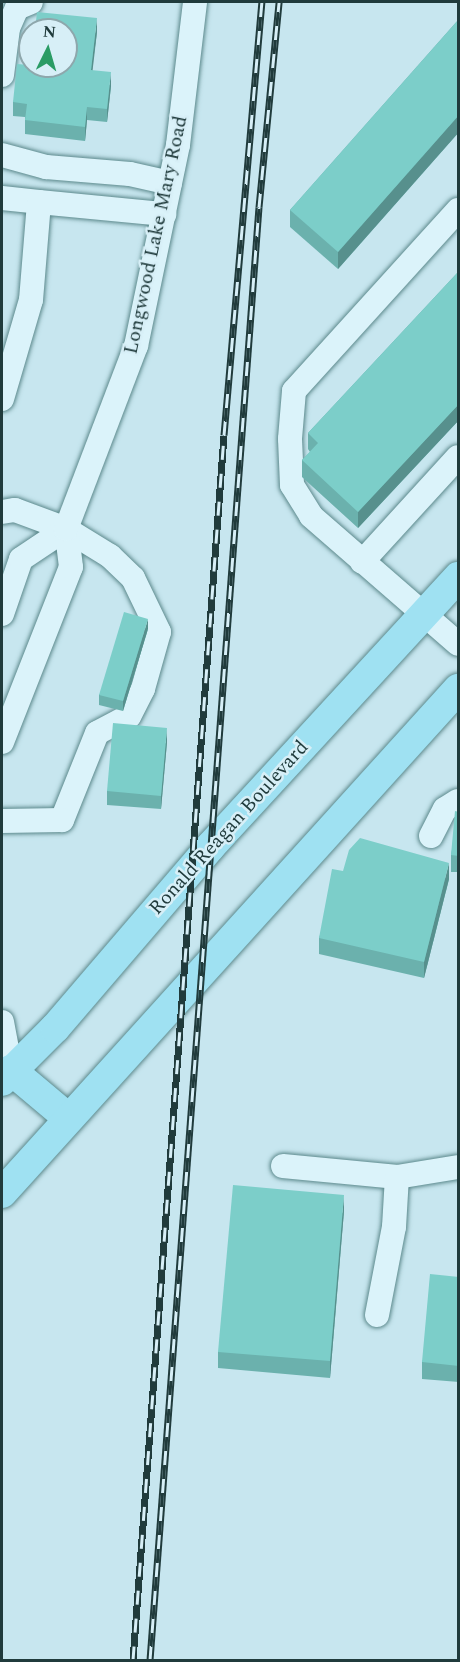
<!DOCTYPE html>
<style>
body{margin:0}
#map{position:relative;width:460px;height:1662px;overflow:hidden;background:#c7e6ef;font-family:Spectral,serif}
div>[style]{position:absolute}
.roads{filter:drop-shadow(0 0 2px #5c898c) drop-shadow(0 0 2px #5c898c)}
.minor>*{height:24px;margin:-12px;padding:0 12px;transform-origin:12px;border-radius:12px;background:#dbf3fa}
.major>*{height:30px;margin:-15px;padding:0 15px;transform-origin:15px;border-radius:15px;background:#9fe1f2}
.rail>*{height:7px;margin-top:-3.5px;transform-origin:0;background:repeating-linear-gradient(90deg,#d7eff7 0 14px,#203b3c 0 28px);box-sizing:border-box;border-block:2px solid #203b3c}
.wall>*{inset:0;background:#6bb1ad}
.shaded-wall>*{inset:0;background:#57908d}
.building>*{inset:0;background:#7ccec9}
span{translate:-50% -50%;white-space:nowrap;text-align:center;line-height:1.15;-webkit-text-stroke:5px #d7eff7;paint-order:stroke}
.street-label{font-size:20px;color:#203b3c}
.frame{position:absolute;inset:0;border:3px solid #203b3c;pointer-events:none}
.north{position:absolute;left:18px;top:18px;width:60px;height:60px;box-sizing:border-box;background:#d7eff7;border:2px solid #8ea7ac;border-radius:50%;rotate:5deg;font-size:16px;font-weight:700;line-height:24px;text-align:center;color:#203b3c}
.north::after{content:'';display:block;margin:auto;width:21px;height:27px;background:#2a9c65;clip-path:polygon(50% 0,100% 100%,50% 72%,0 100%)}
</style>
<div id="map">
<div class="roads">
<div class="minor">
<div style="left:2px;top:75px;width:47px;rotate:-82.7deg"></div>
<div style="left:8px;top:28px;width:22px;rotate:-66deg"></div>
<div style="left:17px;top:8px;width:15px;rotate:-23deg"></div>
<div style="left:2px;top:155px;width:46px;rotate:15.3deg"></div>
<div style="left:46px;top:167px;width:84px;rotate:4.8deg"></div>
<div style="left:130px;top:174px;width:41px;rotate:12.7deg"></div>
<div style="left:2px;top:198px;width:37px;rotate:6deg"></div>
<div style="left:458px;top:210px;width:244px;rotate:132.2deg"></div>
<div style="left:294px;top:391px;width:48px;rotate:94.8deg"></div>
<div style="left:290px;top:439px;width:46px;rotate:87.5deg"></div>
<div style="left:292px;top:485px;width:36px;rotate:58deg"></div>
<div style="left:311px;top:516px;width:195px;rotate:41deg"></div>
<div style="left:2px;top:399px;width:103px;rotate:-73.7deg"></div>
<div style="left:31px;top:300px;width:98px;rotate:-85.3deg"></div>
<div style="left:39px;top:202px;width:126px;rotate:5.5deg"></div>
<div style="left:2px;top:512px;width:13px;rotate:-9deg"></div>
<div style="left:15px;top:510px;width:54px;rotate:20.4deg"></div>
<div style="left:66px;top:529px;width:52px;rotate:31.5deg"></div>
<div style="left:110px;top:556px;width:32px;rotate:44deg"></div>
<div style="left:133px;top:578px;width:60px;rotate:64.3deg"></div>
<div style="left:159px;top:632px;width:59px;rotate:105.7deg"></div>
<div style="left:143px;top:689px;width:30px;rotate:117deg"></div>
<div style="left:129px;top:716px;width:36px;rotate:152deg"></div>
<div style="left:97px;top:733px;width:94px;rotate:111.9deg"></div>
<div style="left:62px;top:820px;width:60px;rotate:179deg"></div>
<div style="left:362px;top:562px;width:142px;rotate:-47.6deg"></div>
<div style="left:2px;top:614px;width:58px;rotate:-70.9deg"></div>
<div style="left:21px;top:559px;width:54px;rotate:-33.7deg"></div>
<div style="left:2px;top:742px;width:188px;rotate:-68.5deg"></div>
<div style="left:71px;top:567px;width:38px;rotate:-97deg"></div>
<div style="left:66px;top:529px;width:196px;rotate:-69.1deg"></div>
<div style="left:136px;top:346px;width:205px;rotate:-78.2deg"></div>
<div style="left:178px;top:145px;width:144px;rotate:-83.2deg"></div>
<div style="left:431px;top:836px;width:30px;rotate:-63deg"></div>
<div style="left:445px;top:809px;width:15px;rotate:-32deg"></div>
<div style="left:2px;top:1022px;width:49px;rotate:79.4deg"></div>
<div style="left:11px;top:1070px;width:9px;rotate:-162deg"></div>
<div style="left:283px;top:1166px;width:115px;rotate:5.5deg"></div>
<div style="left:397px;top:1177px;width:62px;rotate:-9.3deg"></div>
<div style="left:377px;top:1315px;width:90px;rotate:-79.1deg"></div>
<div style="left:394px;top:1227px;width:50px;rotate:-86.6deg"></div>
</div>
<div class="major">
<div style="left:11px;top:1070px;width:75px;rotate:40.1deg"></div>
<div style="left:2px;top:1081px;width:75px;rotate:-45deg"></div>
<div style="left:55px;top:1028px;width:238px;rotate:-49.4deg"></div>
<div style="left:210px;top:847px;width:367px;rotate:-47.4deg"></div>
<div style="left:2px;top:1193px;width:680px;rotate:-47.86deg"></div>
</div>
</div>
<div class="rail">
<div style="left:133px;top:1660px;width:1228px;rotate:-85.75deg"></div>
<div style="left:224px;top:435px;width:435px;rotate:-85deg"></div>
<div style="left:150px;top:1660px;width:1457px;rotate:-85.71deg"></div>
<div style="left:259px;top:207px;width:206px;rotate:-84.4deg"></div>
</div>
<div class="wall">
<div style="clip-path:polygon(459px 19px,459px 132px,338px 269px,290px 227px,290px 210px)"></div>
<div style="clip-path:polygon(97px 32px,92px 70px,111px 86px,107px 122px,87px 120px,85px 141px,25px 134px,25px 117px,13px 116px,13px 102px,30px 65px)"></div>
<div style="clip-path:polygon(459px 271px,459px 420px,358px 528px,302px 477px,302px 460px,310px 452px,308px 449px,308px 433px)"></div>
<div style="clip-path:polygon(148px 629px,123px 711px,99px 705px,99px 695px)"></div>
<div style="clip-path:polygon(167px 742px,161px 809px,107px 805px,107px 791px)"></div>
<div style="clip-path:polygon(459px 812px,459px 872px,451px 872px,451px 855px)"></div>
<div style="clip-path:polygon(343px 871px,449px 879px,424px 978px,319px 954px,319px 938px)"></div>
<div style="clip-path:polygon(344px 1211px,330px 1378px,218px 1368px,218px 1352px)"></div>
<div style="clip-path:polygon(459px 1277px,459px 1382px,422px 1379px,422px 1362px)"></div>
</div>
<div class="shaded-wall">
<div style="clip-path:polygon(97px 18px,97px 32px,91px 84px,91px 70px)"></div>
<div style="clip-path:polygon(111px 72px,111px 86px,107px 122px,107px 109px)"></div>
<div style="clip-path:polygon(87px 107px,87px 120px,85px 141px,85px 127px)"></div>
<div style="clip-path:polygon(459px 115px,459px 132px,338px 269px,338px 252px)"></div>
<div style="clip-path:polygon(459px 404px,459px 420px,358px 528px,358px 512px)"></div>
<div style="clip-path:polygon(148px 619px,148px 629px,123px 711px,123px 701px)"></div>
<div style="clip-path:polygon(167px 728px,167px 742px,161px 809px,161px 796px)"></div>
<div style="clip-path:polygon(449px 863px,449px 879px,424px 978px,424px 962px)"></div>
<div style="clip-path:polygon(344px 1195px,344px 1211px,330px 1378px,330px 1361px)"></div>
</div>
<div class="building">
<div style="clip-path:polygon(37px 12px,97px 18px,91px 70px,111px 72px,107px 109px,87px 107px,85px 127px,25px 120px,27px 104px,13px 102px,17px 64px,30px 65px,30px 66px,66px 66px,66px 30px,35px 30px)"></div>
<div style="clip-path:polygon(459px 19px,459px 115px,338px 252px,290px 210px)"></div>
<div style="clip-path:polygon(459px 271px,459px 404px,358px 512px,302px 460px,318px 443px,308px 433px)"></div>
<div style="clip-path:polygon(124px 612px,148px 619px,123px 701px,99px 695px)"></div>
<div style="clip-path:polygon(113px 723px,167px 728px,161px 796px,107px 791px)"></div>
<div style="clip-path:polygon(455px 811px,459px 812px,459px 856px,451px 855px)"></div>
<div style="clip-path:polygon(360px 838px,449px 863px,424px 962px,319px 938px,332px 869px,343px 871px,349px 850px)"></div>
<div style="clip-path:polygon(233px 1185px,344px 1195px,330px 1361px,218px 1352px)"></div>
<div style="clip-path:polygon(430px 1274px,459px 1277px,459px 1366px,422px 1362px)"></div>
</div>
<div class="street-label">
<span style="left:156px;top:235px;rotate:-78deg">Longwood Lake Mary Road</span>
<span style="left:229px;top:828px;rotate:-48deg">Ronald Reagan Boulevard</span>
</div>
<div class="frame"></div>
<div class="north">N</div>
</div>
